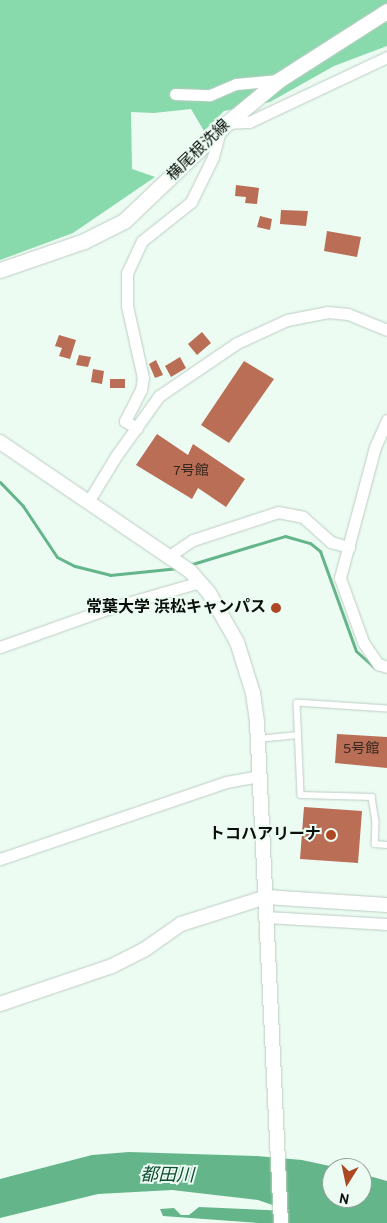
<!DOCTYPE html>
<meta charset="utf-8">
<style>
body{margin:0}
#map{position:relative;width:387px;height:1223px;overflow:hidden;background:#ecfcf2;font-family:Overpass,"Noto Sans JP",sans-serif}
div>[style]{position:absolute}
.forest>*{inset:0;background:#88d9ac}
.water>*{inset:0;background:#64b58a}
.stream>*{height:3px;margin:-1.5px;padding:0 1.5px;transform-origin:1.5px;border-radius:1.5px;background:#64b58a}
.building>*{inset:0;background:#ba6e56}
.roads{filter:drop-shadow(0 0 1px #bdcdc3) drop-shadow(0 0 1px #bdcdc3)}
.service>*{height:5.5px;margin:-2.75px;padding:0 2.75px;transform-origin:2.75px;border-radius:2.75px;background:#fff}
.minor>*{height:11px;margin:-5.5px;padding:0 5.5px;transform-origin:5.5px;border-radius:5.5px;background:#fff}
.tertiary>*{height:14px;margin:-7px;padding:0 7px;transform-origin:7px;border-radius:7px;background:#fff}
.secondary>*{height:15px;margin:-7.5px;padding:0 7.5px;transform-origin:7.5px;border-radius:7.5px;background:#fff}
.dots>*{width:14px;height:14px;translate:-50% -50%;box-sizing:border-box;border:2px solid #ecfcf2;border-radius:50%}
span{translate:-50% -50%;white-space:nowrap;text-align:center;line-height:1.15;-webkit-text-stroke:4px #ecfcf2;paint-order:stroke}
.number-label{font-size:14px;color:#37281f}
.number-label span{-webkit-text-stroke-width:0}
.street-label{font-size:16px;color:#0b100d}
.poi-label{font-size:16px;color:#0b100d;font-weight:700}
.right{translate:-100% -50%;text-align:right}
.water-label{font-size:18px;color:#0d4d31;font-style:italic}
.north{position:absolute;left:322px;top:1158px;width:50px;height:50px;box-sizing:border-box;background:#ecfcf2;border:1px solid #929e96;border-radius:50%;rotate:190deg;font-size:14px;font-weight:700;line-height:20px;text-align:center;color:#0b100d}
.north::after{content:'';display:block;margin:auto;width:18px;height:22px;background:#ae4724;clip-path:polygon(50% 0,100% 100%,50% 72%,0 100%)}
</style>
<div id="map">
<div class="forest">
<div style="clip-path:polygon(0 0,387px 0,387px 46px,334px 66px,270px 102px,224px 111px,204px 131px,191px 109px,154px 113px,131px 112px,132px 169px,155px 177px,73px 233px,0 260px)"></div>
</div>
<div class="water">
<div style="clip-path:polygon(129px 1152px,257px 1156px,302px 1160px,339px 1168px,332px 1168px,332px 1198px,362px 1198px,362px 1174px,387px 1181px,387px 1223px,258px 1223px,163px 1216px,160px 1209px,174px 1208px,181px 1215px,189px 1215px,199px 1207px,290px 1211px,258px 1200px,172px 1190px,98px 1194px,0 1218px,0 1179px,92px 1155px)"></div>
</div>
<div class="stream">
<div style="left:0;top:482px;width:33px;rotate:46deg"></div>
<div style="left:23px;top:506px;width:61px;rotate:56.3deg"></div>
<div style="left:57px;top:557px;width:20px;rotate:27deg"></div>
<div style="left:75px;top:566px;width:36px;rotate:14deg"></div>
<div style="left:110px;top:575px;width:69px;rotate:-5.8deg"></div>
<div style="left:189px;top:565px;width:100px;rotate:-16.8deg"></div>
<div style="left:285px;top:536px;width:26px;rotate:16deg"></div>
<div style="left:310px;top:543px;width:13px;rotate:39deg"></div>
<div style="left:320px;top:551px;width:106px;rotate:70.2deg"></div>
<div style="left:356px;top:651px;width:25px;rotate:42deg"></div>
</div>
<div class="building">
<div style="clip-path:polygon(236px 185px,259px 188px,257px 204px,245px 203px,246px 197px,235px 196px)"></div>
<div style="clip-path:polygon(281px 210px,308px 211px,306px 226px,280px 224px)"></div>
<div style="clip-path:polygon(260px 216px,272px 219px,270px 230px,257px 227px)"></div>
<div style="clip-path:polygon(327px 231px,361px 237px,357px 257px,324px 251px)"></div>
<div style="clip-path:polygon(202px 332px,211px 343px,197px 355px,188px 344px)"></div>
<div style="clip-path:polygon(59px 335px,76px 340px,70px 359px,59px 356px,62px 348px,55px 346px)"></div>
<div style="clip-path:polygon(79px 355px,91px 357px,88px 367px,76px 365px)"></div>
<div style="clip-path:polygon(180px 357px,186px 368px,171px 377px,165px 366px)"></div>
<div style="clip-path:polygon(156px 360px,163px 375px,155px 378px,149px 364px)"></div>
<div style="clip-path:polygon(244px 361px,274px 379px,229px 443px,201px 425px)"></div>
<div style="clip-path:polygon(93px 369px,104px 371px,102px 384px,91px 382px)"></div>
<div style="clip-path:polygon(110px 379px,125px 379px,125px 388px,110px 388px)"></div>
<div style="clip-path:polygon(157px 434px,188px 455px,193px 444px,245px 479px,226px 507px,198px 488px,192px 499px,136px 465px)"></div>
<div style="clip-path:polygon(337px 734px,387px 737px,387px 768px,335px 763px)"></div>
<div style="clip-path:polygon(304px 807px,362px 811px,358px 863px,300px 859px)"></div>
</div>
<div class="roads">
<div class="service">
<div style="left:387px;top:709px;width:90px;rotate:-176.2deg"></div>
<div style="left:297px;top:703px;width:92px;rotate:87.5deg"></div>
<div style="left:301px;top:795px;width:71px;rotate:1.6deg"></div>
<div style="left:372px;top:797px;width:24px;rotate:81deg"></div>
<div style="left:376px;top:821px;width:23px;rotate:92deg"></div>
<div style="left:375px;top:844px;width:12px;rotate:5deg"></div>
<div style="left:258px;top:739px;width:40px;rotate:-5.7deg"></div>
</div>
<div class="minor">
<div style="left:175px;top:94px;width:35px;rotate:2deg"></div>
<div style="left:210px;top:95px;width:28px;rotate:-23deg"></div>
<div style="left:236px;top:84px;width:43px;rotate:-5.3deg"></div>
<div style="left:227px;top:123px;width:22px;rotate:-3deg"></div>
<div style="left:249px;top:122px;width:153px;rotate:-25.2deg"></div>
<div style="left:387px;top:420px;width:30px;rotate:114deg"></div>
<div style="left:375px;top:447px;width:136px;rotate:105deg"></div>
<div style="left:340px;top:578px;width:68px;rotate:70.2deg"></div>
<div style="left:363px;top:642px;width:27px;rotate:56deg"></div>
<div style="left:378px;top:664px;width:9px;rotate:18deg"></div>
<div style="left:137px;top:428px;width:14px;rotate:-150deg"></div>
<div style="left:125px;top:421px;width:35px;rotate:-63deg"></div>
<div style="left:141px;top:390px;width:12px;rotate:-81deg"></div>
<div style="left:143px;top:378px;width:74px;rotate:-102.5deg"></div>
<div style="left:127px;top:306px;width:33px;rotate:-90deg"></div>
<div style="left:127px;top:273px;width:35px;rotate:-65deg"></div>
<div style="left:142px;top:241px;width:63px;rotate:-38.5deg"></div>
<div style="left:191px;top:202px;width:50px;rotate:-63.9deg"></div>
<div style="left:213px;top:157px;width:27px;rotate:-75deg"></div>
<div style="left:88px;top:502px;width:54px;rotate:-58.7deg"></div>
<div style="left:116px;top:456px;width:74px;rotate:-54.4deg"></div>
<div style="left:159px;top:396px;width:94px;rotate:-34.2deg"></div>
<div style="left:237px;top:343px;width:55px;rotate:-24.7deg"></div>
<div style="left:287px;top:320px;width:42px;rotate:-11deg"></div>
<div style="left:328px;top:312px;width:20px;rotate:6deg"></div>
<div style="left:348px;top:314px;width:42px;rotate:22.3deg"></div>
<div style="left:169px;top:556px;width:29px;rotate:-34deg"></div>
<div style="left:193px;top:540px;width:89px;rotate:-18.2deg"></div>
<div style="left:278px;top:512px;width:25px;rotate:11deg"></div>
<div style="left:303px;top:517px;width:38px;rotate:42deg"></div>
<div style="left:331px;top:542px;width:19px;rotate:16deg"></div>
<div style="left:0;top:647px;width:114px;rotate:-19.6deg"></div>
<div style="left:107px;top:609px;width:97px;rotate:-16.2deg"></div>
<div style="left:0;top:859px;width:239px;rotate:-18.8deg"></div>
<div style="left:226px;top:782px;width:35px;rotate:-10deg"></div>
<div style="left:266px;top:917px;width:121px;rotate:3.3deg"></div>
</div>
<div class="tertiary">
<div style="left:0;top:442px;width:230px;rotate:34.2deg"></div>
<div style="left:190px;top:571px;width:29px;rotate:49deg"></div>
<div style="left:209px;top:593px;width:56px;rotate:60.3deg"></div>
<div style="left:237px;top:642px;width:53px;rotate:72.6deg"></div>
<div style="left:253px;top:693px;width:29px;rotate:82deg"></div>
<div style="left:257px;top:722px;width:502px;rotate:87.26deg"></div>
<div style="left:0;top:1004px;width:118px;rotate:-18.7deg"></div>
<div style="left:112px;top:966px;width:36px;rotate:-27deg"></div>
<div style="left:144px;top:950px;width:45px;rotate:-35.1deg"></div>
<div style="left:181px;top:924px;width:89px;rotate:-17.6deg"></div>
<div style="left:266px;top:897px;width:121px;rotate:3.8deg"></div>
</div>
<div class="secondary">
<div style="left:0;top:270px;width:89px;rotate:-19deg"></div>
<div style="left:84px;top:241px;width:45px;rotate:-26.6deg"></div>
<div style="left:124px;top:221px;width:142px;rotate:-43.6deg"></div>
<div style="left:227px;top:123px;width:67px;rotate:-39.6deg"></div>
<div style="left:279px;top:80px;width:128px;rotate:-32.6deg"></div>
</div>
</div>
<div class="dots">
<div style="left:276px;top:608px;background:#ae4724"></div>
<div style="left:331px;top:835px;background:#ae4724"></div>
</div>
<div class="number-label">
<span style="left:191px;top:472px">7号館</span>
<span style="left:361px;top:750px">5号館</span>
</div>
<div class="street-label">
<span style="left:199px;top:151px;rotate:-44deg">横尾根洗線</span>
</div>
<div class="poi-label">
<span class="right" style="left:266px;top:608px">常葉大学 浜松キャンパス</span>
<span class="right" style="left:321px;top:835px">トコハアリーナ</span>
</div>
<div class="water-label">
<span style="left:167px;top:1177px;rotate:1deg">都田川</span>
</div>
<div class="north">N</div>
</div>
